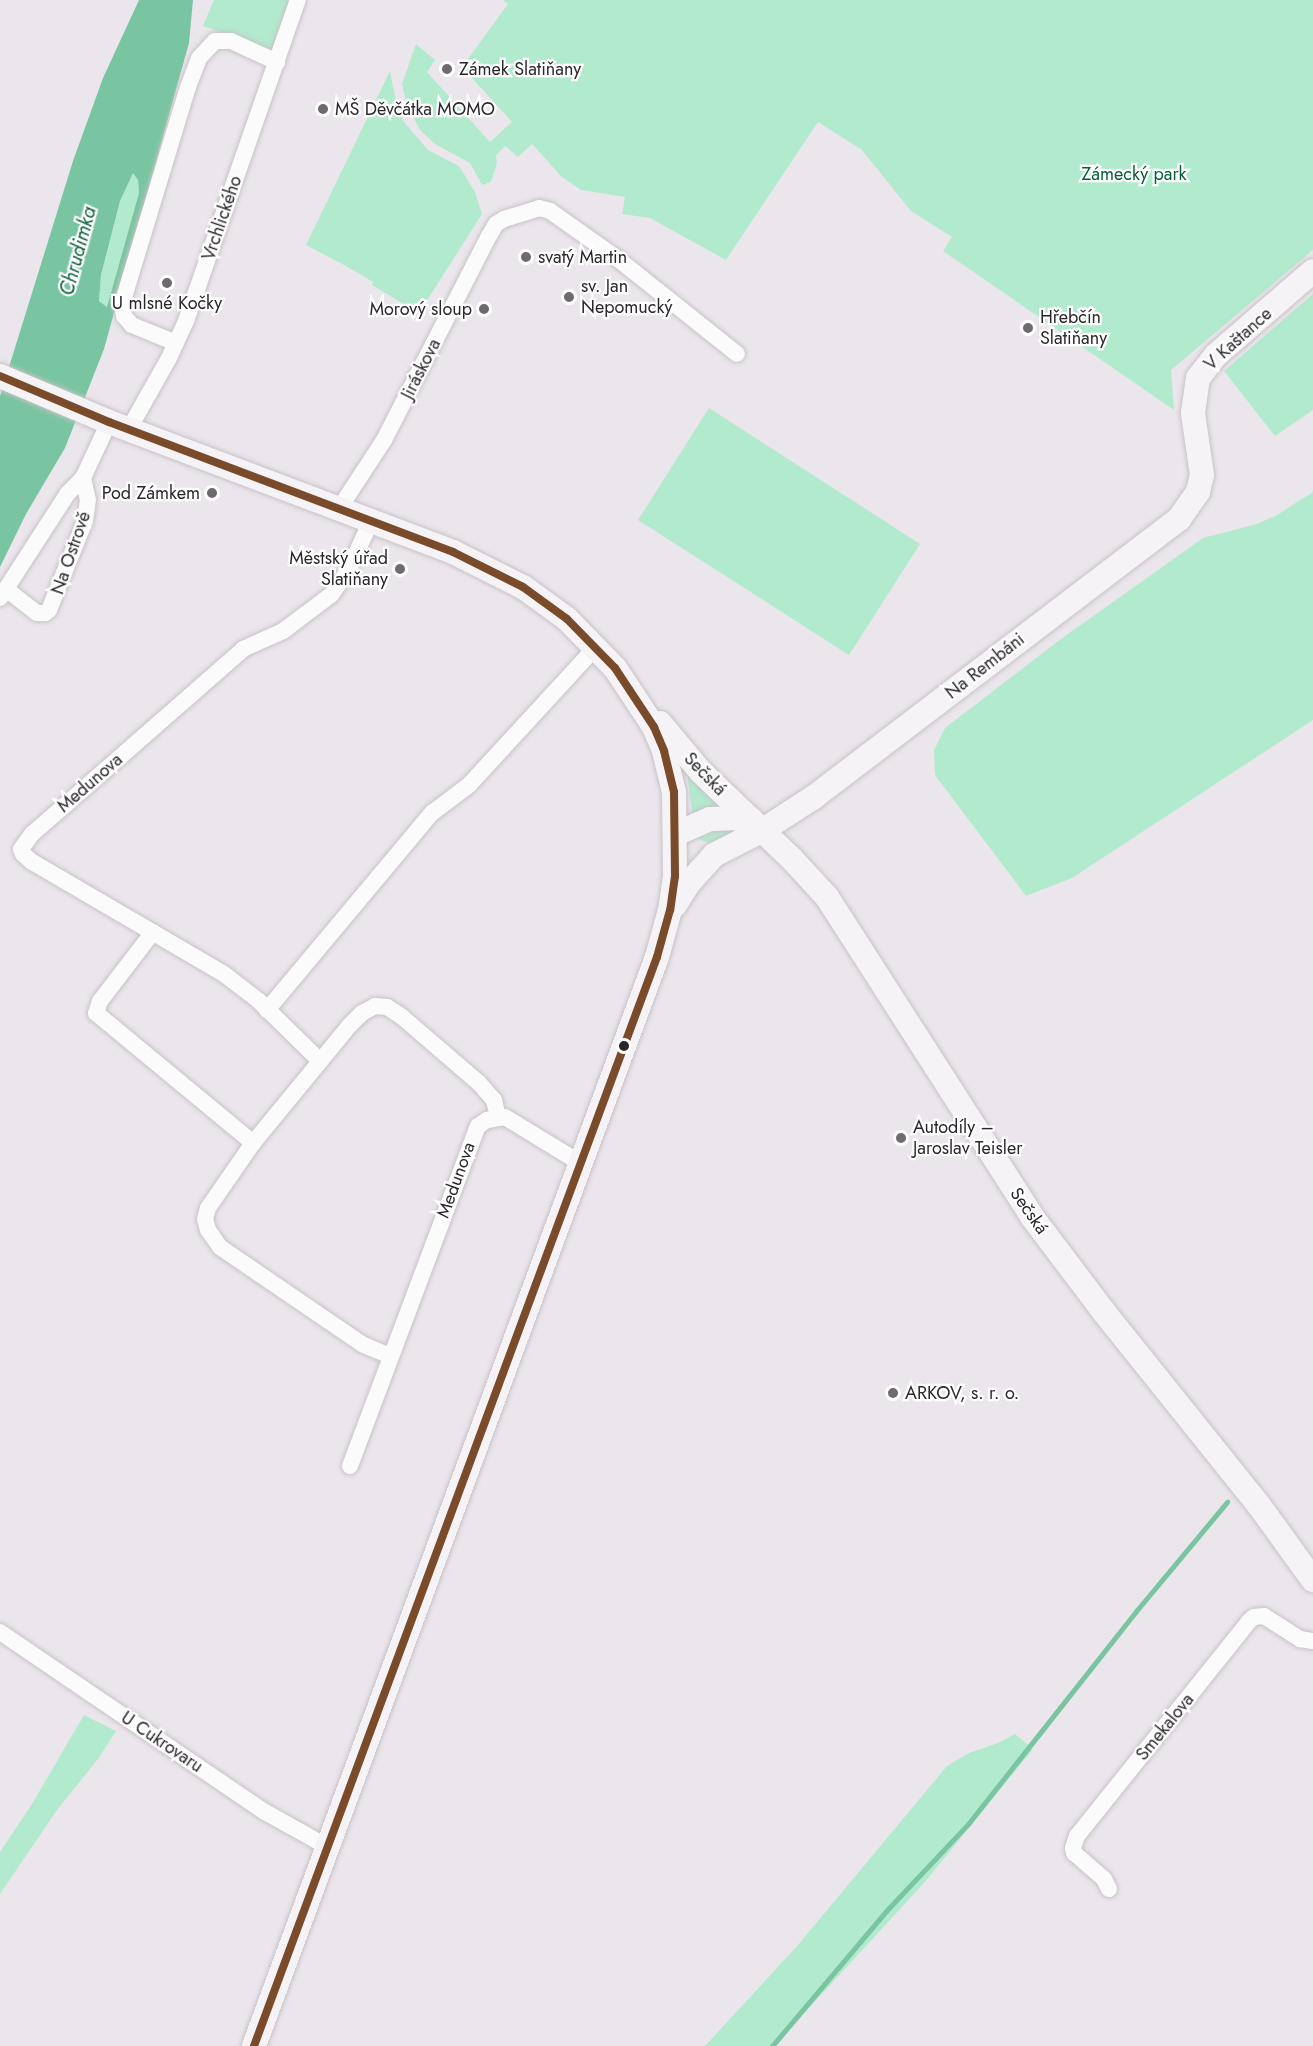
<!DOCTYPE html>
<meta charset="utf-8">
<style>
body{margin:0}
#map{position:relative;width:1313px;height:2046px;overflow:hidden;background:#ebe6ec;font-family:Jost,sans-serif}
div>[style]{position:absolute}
.green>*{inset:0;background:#b2eace}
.water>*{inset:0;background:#7ac5a1}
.stream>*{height:5px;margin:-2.5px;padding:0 2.5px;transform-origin:2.5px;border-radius:2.5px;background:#7ac5a1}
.roads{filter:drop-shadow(0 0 2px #c7c3c7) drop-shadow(0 0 2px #c7c3c7)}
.street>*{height:16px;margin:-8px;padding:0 8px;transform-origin:8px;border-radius:8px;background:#fcfbfc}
.secondary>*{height:24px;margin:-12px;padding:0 12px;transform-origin:12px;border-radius:12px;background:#f6f3f6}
.bus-1>*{height:8px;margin:-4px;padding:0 4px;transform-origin:4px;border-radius:4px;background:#7a4b2a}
.dots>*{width:16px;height:16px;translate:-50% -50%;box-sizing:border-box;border:3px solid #fff;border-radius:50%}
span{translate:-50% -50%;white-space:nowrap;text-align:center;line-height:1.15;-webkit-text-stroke:4.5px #fff;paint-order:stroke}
.poi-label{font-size:18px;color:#2a272b}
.left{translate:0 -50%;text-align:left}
.right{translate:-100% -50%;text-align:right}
.park-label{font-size:18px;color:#055d3a}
.street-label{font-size:18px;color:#2a272b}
.water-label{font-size:20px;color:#11633f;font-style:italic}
</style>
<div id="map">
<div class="green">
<div style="clip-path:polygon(214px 0,293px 0,275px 51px,203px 26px)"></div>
<div style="clip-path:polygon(503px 0,1313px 0,1313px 250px,1171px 370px,1174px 410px,943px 251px,952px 237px,911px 211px,862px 150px,818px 122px,726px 260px,650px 218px,622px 214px,625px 197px,581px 190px,562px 177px,532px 144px,518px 157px,505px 146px,496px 155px,497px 163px,491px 182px,482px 185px,470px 163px,435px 144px,420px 130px,407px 105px,402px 84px,416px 44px,435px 60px,427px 72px,490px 142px,512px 122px,462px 67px,508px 4px)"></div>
<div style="clip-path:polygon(390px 71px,397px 107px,404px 122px,428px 150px,459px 166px,475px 192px,482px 214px,419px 313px,372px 285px,373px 282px,346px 266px,306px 245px)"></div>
<div style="clip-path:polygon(133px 172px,138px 180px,139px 193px,107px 307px,99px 301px,101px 275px,120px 201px)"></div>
<div style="clip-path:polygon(1313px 294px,1313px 410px,1275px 436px,1224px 371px)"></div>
<div style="clip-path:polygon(709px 408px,920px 544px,849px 655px,638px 520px)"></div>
<div style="clip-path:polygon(1313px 492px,1313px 720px,1072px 878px,1026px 896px,935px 775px,934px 750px,945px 728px,1061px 639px,1203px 538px,1257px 524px,1277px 515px)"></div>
<div style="clip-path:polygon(686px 762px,731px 806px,692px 814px)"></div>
<div style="clip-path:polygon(746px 827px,714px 844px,695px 838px,695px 832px)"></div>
<div style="clip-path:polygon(84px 1715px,116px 1731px,98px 1759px,57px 1810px,0 1894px,0 1852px,32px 1804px)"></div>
<div style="clip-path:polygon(1015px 1734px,1033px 1749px,924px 1883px,774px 2046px,705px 2046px,798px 1945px,947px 1766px,969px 1753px,998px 1743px)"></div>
</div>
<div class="water">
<div style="clip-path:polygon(evenodd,139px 0,193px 0,189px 43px,104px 349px,65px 448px,26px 514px,0 567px,0 396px,73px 161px,103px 78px,139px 0,133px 173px,138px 180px,139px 193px,107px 307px,99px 301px,101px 275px,120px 201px,133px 173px)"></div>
</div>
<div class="stream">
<div style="left:772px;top:2046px;width:178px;rotate:-49.8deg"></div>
<div style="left:887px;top:1910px;width:118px;rotate:-46.7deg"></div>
<div style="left:968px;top:1824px;width:273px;rotate:-51.7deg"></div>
<div style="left:1137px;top:1610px;width:141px;rotate:-50.2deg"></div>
</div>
<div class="roads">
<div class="street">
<div style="left:176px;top:343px;width:48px;rotate:-157.8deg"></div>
<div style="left:132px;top:325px;width:12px;rotate:-132deg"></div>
<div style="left:124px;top:316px;width:12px;rotate:-99deg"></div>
<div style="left:122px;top:304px;width:227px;rotate:-73.1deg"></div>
<div style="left:188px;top:87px;width:31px;rotate:-69deg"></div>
<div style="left:199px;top:58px;width:23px;rotate:-47deg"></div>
<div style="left:215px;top:41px;width:16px"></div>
<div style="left:231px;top:41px;width:51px;rotate:24.5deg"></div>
<div style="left:129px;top:429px;width:81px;rotate:-60.6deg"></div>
<div style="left:169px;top:358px;width:41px;rotate:-65.3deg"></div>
<div style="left:186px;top:321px;width:340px;rotate:-70.8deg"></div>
<div style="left:339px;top:509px;width:82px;rotate:-56.9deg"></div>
<div style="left:384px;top:440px;width:229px;rotate:-62.8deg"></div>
<div style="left:489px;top:236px;width:14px;rotate:-60deg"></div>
<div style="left:496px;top:224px;width:9px;rotate:-32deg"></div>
<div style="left:504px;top:219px;width:37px;rotate:-17deg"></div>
<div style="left:539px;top:208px;width:11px;rotate:15deg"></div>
<div style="left:550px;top:211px;width:83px;rotate:35.2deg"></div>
<div style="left:618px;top:259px;width:152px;rotate:38.6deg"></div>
<div style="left:6px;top:589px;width:39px;rotate:38deg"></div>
<div style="left:37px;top:613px;width:8px"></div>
<div style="left:45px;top:613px;width:5px;rotate:-37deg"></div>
<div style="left:49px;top:610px;width:96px;rotate:-68deg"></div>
<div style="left:85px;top:521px;width:21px;rotate:-82deg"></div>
<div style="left:88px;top:500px;width:23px;rotate:-103deg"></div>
<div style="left:0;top:598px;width:125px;rotate:-57.1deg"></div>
<div style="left:68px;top:493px;width:21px;rotate:-45deg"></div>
<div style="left:83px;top:478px;width:62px;rotate:-65.1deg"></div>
<div style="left:153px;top:932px;width:87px;rotate:127.5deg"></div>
<div style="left:100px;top:1001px;width:13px;rotate:108deg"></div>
<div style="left:96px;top:1013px;width:204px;rotate:39.6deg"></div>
<div style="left:267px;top:1010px;width:257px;rotate:-50.1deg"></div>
<div style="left:432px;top:813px;width:46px;rotate:-37.1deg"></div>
<div style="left:469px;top:785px;width:188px;rotate:-47.4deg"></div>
<div style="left:320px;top:1061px;width:86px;rotate:-135.5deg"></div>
<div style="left:259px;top:1001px;width:44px;rotate:-142.4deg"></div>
<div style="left:224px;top:974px;width:222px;rotate:-149.7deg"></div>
<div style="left:32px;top:862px;width:12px;rotate:-138deg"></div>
<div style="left:23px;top:854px;width:5px;rotate:-112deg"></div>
<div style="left:21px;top:849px;width:19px;rotate:-54deg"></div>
<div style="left:32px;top:834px;width:281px;rotate:-41.2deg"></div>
<div style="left:243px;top:649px;width:44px;rotate:-24.2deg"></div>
<div style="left:283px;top:631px;width:60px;rotate:-36.9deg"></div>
<div style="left:331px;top:595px;width:32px;rotate:-55deg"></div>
<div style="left:349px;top:569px;width:53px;rotate:-65.4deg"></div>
<div style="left:390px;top:1356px;width:30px;rotate:-157deg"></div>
<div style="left:362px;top:1344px;width:172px;rotate:-145.7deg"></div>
<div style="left:220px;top:1247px;width:21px;rotate:-125deg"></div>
<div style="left:208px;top:1230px;width:11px;rotate:-105deg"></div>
<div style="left:205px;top:1219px;width:11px;rotate:-75deg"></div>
<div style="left:208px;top:1208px;width:79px;rotate:-55.3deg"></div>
<div style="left:253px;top:1143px;width:153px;rotate:-50.6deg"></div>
<div style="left:350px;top:1025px;width:17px;rotate:-45deg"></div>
<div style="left:362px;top:1013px;width:15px;rotate:-28deg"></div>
<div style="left:375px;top:1006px;width:12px;rotate:5deg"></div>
<div style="left:387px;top:1007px;width:17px;rotate:33deg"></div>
<div style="left:401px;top:1016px;width:103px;rotate:40.7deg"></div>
<div style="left:479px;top:1083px;width:23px;rotate:49deg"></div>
<div style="left:494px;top:1100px;width:17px;rotate:77deg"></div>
<div style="left:350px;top:1466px;width:363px;rotate:-69.4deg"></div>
<div style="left:478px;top:1126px;width:11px;rotate:-34deg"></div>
<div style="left:487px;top:1120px;width:18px;rotate:-9deg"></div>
<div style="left:505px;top:1117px;width:90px;rotate:31.4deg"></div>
<div style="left:0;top:1632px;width:320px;rotate:34.2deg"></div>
<div style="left:265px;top:1812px;width:72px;rotate:29.1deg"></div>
<div style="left:1109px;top:1889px;width:11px;rotate:-117deg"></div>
<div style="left:1104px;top:1879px;width:40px;rotate:-139deg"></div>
<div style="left:1074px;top:1853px;width:5px;rotate:-101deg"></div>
<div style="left:1073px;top:1848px;width:13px;rotate:-72deg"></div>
<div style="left:1077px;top:1836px;width:275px;rotate:-51.3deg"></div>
<div style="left:1249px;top:1621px;width:6px;rotate:-39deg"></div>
<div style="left:1254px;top:1617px;width:10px;rotate:-6deg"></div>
<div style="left:1264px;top:1616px;width:43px;rotate:32.6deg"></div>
<div style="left:1300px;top:1639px;width:13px;rotate:9deg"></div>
</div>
<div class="secondary">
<div style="left:0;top:376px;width:118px;rotate:22.9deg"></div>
<div style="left:109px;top:422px;width:368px;rotate:20.7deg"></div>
<div style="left:453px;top:552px;width:78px;rotate:26.6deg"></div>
<div style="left:523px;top:587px;width:54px;rotate:36deg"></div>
<div style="left:567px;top:619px;width:69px;rotate:45.6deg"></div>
<div style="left:615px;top:668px;width:71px;rotate:56.5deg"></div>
<div style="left:654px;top:727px;width:26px;rotate:67deg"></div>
<div style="left:664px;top:751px;width:42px;rotate:76.3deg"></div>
<div style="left:674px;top:792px;width:84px;rotate:89.3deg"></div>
<div style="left:675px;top:876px;width:34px;rotate:98deg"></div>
<div style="left:670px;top:910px;width:49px;rotate:105.5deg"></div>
<div style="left:657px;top:957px;width:1161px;rotate:110.31deg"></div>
<div style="left:660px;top:723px;width:64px;rotate:50.1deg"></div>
<div style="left:701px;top:772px;width:126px;rotate:43.7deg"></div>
<div style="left:792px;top:859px;width:52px;rotate:47.4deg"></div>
<div style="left:827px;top:897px;width:381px;rotate:57.3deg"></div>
<div style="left:1033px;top:1218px;width:118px;rotate:52.9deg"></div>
<div style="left:1104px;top:1312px;width:246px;rotate:51.3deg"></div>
<div style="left:1258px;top:1504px;width:94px;rotate:54.1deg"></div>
<div style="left:676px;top:834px;width:37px;rotate:-24deg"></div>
<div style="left:710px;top:819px;width:24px;rotate:-2deg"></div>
<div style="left:734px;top:818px;width:19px;rotate:9deg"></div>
<div style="left:675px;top:905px;width:25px;rotate:-58deg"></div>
<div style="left:688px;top:884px;width:39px;rotate:-48deg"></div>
<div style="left:714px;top:855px;width:55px;rotate:-27deg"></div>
<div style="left:763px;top:830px;width:61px;rotate:-32.9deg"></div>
<div style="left:814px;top:797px;width:459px;rotate:-37.3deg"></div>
<div style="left:1179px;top:519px;width:33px;rotate:-55deg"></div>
<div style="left:1198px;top:492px;width:17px;rotate:-77deg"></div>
<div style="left:1202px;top:475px;width:63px;rotate:-98.3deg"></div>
<div style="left:1193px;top:413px;width:35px;rotate:-82deg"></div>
<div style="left:1198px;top:378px;width:29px;rotate:-52deg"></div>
<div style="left:1216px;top:355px;width:128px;rotate:-40.9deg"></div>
</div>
</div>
<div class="bus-1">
<div style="left:0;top:376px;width:118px;rotate:22.9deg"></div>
<div style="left:109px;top:422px;width:368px;rotate:20.7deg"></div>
<div style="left:453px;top:552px;width:78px;rotate:26.6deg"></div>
<div style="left:523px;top:587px;width:54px;rotate:36deg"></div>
<div style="left:567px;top:619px;width:69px;rotate:45.6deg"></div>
<div style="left:615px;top:668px;width:71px;rotate:56.5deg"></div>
<div style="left:654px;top:727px;width:26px;rotate:67deg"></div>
<div style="left:664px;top:751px;width:42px;rotate:76.3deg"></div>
<div style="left:674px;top:792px;width:84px;rotate:89.3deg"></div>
<div style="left:675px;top:876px;width:34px;rotate:98deg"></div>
<div style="left:670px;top:910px;width:49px;rotate:105.5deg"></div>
<div style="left:657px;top:957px;width:1161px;rotate:110.31deg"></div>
</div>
<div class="dots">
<div style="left:447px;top:69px;background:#6e6a6f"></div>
<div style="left:323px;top:109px;background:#6e6a6f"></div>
<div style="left:526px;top:257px;background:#6e6a6f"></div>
<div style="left:167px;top:283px;background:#6e6a6f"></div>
<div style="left:569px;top:297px;background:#6e6a6f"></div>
<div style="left:484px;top:309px;background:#6e6a6f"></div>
<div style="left:1028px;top:328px;background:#6e6a6f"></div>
<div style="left:212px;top:493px;background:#6e6a6f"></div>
<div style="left:400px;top:569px;background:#6e6a6f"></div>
<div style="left:624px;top:1046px;background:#2a272b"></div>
<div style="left:901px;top:1138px;background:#6e6a6f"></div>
<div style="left:893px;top:1393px;background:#6e6a6f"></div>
</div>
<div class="poi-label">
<span class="left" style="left:459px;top:69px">Zámek Slatiňany</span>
<span class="left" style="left:335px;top:109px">MŠ Děvčátka MOMO</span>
<span class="left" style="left:538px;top:257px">svatý Martin</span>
<span class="left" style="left:581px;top:297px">sv. Jan<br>Nepomucký</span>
<span style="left:167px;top:303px">U mlsné Kočky</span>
<span class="right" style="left:472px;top:309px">Morový sloup</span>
<span class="left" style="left:1040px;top:328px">Hřebčín<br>Slatiňany</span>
<span class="right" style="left:200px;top:493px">Pod Zámkem</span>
<span class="right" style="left:388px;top:569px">Městský úřad<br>Slatiňany</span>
<span class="left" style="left:913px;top:1138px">Autodíly –<br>Jaroslav Teisler</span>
<span class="left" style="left:905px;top:1393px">ARKOV, s. r. o.</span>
</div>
<div class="park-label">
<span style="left:1134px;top:174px">Zámecký park</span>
</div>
<div class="street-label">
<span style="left:222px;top:218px;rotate:-71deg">Vrchlického</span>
<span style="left:1238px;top:339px;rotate:-42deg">V Kaštance</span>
<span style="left:421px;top:369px;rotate:-63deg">Jiráskova</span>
<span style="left:71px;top:553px;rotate:-71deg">Na Ostrově</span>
<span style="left:985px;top:666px;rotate:-38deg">Na Rembáni</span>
<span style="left:705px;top:774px;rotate:46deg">Sečská</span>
<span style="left:90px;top:783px;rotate:-41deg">Medunova</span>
<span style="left:456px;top:1180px;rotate:-70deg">Medunova</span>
<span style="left:1029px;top:1211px;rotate:55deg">Sečská</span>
<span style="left:1165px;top:1727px;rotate:-51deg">Smekalova</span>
<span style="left:162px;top:1742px;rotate:34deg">U Cukrovaru</span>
</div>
<div class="water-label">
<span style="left:78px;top:251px;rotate:-75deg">Chrudimka</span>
</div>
</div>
